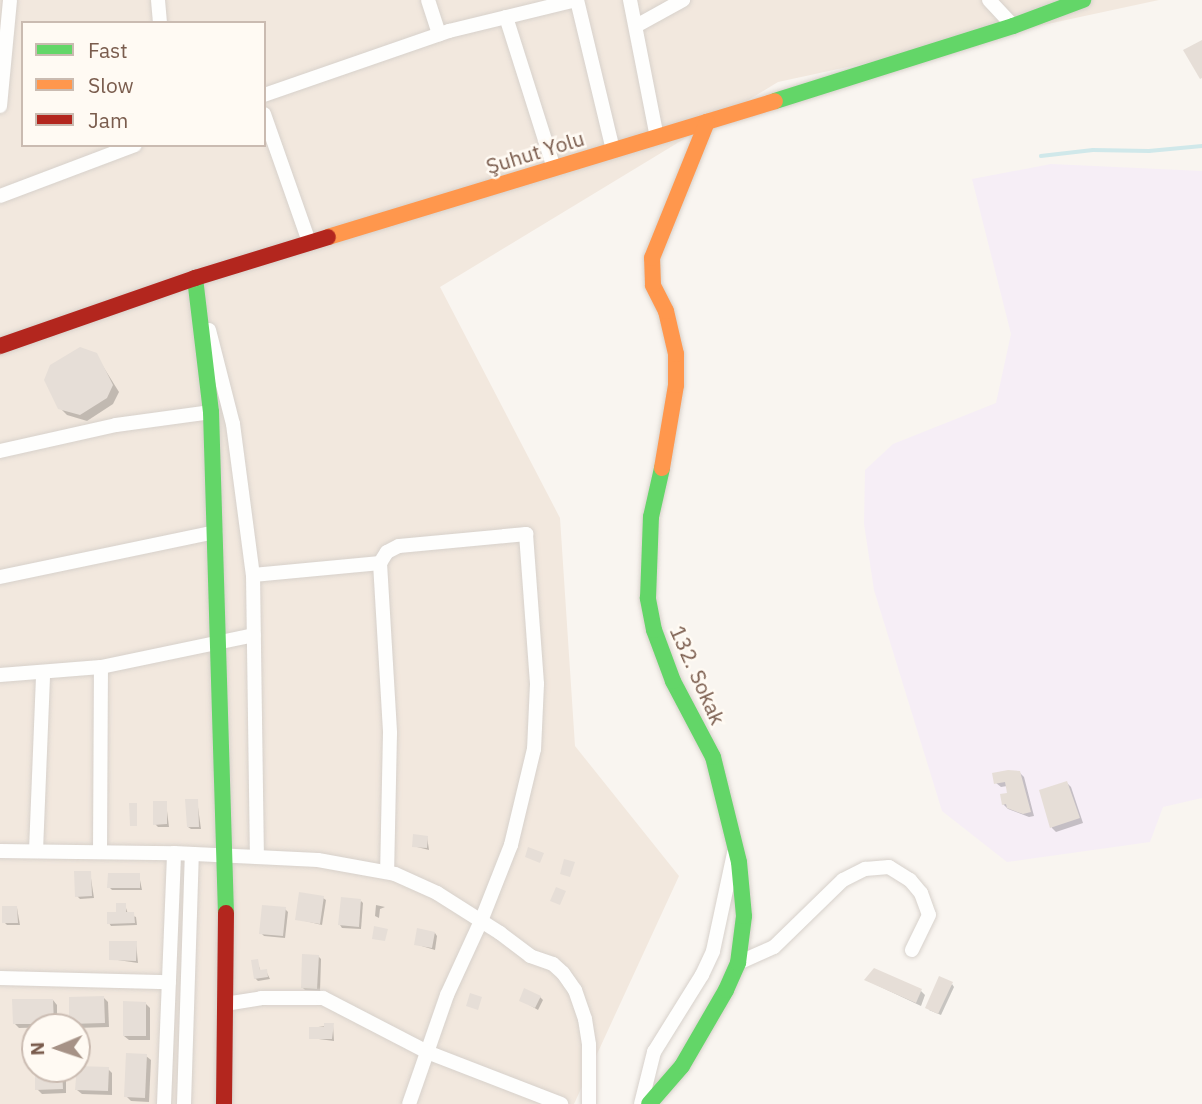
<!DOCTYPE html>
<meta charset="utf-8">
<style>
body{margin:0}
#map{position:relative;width:1202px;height:1104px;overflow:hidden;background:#f9f5f0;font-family:"IBM Plex Sans",sans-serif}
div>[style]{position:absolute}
.residential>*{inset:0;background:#f2e8de}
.education>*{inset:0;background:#f6eef6}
.shadow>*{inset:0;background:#0003}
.stream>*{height:3.5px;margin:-1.75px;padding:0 1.75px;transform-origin:1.75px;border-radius:1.75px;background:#d0e8ea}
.building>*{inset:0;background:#e6ded7}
.roads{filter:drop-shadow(0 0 2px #d7d1cb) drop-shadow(0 0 2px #d7d1cb)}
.street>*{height:14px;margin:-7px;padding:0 7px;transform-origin:7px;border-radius:7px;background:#fefefd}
.fast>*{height:16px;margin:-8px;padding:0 8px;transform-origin:8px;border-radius:8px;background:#63d668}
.slow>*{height:16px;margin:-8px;padding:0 8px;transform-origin:8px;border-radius:8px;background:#ff974d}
.jam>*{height:16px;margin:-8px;padding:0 8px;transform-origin:8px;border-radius:8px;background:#b3261e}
span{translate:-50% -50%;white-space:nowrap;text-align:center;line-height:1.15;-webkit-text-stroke:5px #fffaf3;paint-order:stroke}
.street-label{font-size:21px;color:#7a5c4d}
.legend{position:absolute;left:21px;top:21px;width:245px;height:126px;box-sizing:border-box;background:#fffaf3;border:2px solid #cabbb1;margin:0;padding:9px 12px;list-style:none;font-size:21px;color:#7a5c4d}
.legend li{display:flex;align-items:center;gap:14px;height:35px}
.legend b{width:35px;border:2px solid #cabbb1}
.north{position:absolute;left:21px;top:1013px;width:70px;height:70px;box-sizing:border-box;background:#fffaf3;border:2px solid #cabbb1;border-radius:50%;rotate:268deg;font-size:19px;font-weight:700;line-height:28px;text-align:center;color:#7a5c4d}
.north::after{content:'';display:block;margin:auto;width:24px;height:32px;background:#a69286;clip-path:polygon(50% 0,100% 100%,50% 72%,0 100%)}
</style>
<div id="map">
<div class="residential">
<div style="clip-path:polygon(evenodd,0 0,1159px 0,778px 82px,440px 287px,560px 518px,575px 746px,679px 876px,574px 1104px,0 1104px,0 0,23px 23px,264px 23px,264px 145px,23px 145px,23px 23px,0 0,35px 1027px,77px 1027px,77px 1069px,35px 1069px,35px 1027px)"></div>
</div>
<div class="education">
<div style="clip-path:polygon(1051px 164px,1202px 171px,1202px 798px,1163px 807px,1150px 842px,1007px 862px,942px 811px,874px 590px,864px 524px,865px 470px,893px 444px,996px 403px,1011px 334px,972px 179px)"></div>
</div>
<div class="shadow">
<div style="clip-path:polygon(96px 355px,119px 392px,113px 404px,87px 421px,67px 415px,60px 408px)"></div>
<div style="clip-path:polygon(1020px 773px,1024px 777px,1034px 816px,1029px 817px,1008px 809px,1003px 804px,1009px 795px,1007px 786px,1001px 787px,996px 783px)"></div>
<div style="clip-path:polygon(1067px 783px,1071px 787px,1083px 823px,1056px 832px,1052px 828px,1041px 791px)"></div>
<div style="clip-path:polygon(197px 800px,201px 829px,191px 829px,188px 827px)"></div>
<div style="clip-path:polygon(166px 803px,169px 827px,158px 827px,155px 824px)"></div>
<div style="clip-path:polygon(427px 837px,429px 850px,413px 846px)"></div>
<div style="clip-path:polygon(90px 872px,94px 898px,80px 899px,77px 896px)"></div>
<div style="clip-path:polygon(139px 875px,142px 890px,112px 890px,109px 887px)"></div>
<div style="clip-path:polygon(323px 898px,326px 900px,322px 925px,297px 919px)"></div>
<div style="clip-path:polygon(361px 901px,363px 903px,361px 929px,342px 928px,340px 925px)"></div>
<div style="clip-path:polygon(125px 905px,128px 914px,136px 917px,137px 925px,111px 926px,109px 923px)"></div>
<div style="clip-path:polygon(376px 905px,385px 907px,380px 909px,379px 918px,375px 916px)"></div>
<div style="clip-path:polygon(17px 908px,20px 925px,7px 925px,4px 922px)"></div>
<div style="clip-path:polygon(285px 909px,288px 912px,285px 938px,264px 936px,261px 933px)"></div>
<div style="clip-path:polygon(435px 933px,437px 936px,435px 950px,415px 944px)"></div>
<div style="clip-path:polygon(136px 943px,138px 963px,111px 959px)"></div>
<div style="clip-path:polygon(318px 956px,321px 959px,320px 991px,305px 990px,303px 988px)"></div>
<div style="clip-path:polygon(257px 961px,261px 972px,266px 971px,270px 979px,258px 981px,255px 978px)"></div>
<div style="clip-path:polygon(866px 980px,921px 991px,925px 995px,921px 1006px)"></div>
<div style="clip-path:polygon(952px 984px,954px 987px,941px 1015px,929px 1010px)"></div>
<div style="clip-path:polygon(540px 997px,543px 1000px,538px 1010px,521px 1000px)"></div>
<div style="clip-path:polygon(104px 998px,108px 1002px,109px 1027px,77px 1028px,71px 1023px)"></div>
<div style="clip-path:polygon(53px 1000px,57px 1005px,57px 1027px,19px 1028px,14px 1023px)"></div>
<div style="clip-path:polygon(145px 1003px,150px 1008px,150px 1040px,129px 1040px,124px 1036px)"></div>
<div style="clip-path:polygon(333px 1025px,334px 1041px,311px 1038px,311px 1028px)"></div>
<div style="clip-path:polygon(146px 1056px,151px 1060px,149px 1102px,131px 1101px,126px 1096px)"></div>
<div style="clip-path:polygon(36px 1069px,66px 1069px,66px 1093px,42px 1094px,37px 1089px)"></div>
<div style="clip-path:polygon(108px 1069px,112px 1073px,112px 1095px,82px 1094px,77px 1090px)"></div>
</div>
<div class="stream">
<div style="left:1041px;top:156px;width:52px;rotate:-6.6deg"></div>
<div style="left:1093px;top:150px;width:56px;rotate:1deg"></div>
<div style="left:1149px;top:151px;width:53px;rotate:-5.4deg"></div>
</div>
<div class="building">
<div style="clip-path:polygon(1202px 40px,1202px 78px,1200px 79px,1183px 50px)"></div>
<div style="clip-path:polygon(80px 347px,97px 353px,113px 385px,107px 398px,80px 415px,58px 409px,44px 380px,50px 365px)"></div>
<div style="clip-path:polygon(1008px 770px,1020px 771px,1031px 812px,1023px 814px,1007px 808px,1006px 804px,1002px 805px,1000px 794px,1007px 793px,1005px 782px,994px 784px,992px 773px)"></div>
<div style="clip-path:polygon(1067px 781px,1080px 818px,1050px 828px,1039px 790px)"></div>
<div style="clip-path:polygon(185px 799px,198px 799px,199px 827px,187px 827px)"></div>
<div style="clip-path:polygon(153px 801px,167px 801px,167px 824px,153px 825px)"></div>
<div style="clip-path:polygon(129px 803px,137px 803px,137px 826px,130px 826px)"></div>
<div style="clip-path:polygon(413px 834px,428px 836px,427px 848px,412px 847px)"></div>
<div style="clip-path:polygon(528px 847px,544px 853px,540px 863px,525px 857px)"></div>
<div style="clip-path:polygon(564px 859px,575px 862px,570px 877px,560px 874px)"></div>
<div style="clip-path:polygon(74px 871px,91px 871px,92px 896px,75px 897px)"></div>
<div style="clip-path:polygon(108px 873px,140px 873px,140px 888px,107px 888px)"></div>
<div style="clip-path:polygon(556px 887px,566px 891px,560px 905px,550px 901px)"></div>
<div style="clip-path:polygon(299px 892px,324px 896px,320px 924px,295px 920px)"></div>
<div style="clip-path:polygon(341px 897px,361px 899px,359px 927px,338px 925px)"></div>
<div style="clip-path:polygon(116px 903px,126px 903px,126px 912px,134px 912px,135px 923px,107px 924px,107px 912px,116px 912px)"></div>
<div style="clip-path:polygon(262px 905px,286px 907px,283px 936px,259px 934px)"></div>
<div style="clip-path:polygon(2px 906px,17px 906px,18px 923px,2px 923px)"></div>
<div style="clip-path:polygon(374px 926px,388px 929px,385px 941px,372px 939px)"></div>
<div style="clip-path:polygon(417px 928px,435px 932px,432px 948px,414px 945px)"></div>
<div style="clip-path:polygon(109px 941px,137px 941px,136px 961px,109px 960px)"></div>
<div style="clip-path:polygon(302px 954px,319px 955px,317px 989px,301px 988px)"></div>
<div style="clip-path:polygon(258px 959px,260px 970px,267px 969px,268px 977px,254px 979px,251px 960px)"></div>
<div style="clip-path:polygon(874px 968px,922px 989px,916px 1003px,864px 980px)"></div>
<div style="clip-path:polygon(939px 976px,953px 982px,938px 1014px,925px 1008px)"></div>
<div style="clip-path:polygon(524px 988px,541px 996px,535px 1008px,519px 1001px)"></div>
<div style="clip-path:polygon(470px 993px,482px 997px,478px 1010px,466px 1006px)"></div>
<div style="clip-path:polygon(104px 996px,105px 1023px,69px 1024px,69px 997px)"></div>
<div style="clip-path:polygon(12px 999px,53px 999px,54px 1024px,13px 1024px)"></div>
<div style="clip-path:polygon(123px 1001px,146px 1002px,146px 1036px,123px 1036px)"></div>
<div style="clip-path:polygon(324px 1023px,334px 1023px,332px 1039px,309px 1039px,309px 1027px,324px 1027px)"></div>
<div style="clip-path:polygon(126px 1053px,147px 1054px,145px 1098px,124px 1097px)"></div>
<div style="clip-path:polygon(77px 1066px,109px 1067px,108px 1091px,75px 1090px)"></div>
<div style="clip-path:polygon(35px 1069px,62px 1069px,63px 1089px,35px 1090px)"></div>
</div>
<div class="roads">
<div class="street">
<div style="left:158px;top:0;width:23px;rotate:85deg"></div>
<div style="left:428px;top:0;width:36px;rotate:72deg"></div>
<div style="left:577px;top:0;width:154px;rotate:76.5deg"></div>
<div style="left:630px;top:0;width:140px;rotate:78.9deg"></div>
<div style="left:989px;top:0;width:35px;rotate:47deg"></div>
<div style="left:506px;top:17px;width:158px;rotate:72.4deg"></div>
<div style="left:636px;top:26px;width:54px;rotate:-29deg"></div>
<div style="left:264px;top:95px;width:196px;rotate:-19.1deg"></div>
<div style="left:449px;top:31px;width:131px;rotate:-13.7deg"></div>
<div style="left:0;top:106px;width:106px;rotate:-84.6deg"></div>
<div style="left:264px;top:114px;width:136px;rotate:70.6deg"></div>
<div style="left:0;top:196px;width:144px;rotate:-20.7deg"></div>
<div style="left:209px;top:330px;width:97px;rotate:75.7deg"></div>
<div style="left:233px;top:424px;width:152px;rotate:82.5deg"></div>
<div style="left:253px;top:575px;width:282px;rotate:89.2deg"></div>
<div style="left:0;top:451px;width:119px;rotate:-12.6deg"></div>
<div style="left:116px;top:425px;width:96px;rotate:-7.8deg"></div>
<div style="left:380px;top:563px;width:13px;rotate:-58deg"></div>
<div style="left:387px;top:552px;width:13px;rotate:-27deg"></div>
<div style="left:399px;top:546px;width:128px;rotate:-5.4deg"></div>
<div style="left:526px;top:534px;width:150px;rotate:85.8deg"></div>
<div style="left:537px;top:684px;width:65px;rotate:92.6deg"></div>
<div style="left:534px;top:749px;width:99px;rotate:103.5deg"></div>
<div style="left:511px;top:845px;width:82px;rotate:111.5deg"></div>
<div style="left:481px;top:921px;width:81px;rotate:114.7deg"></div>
<div style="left:447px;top:995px;width:115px;rotate:109.2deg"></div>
<div style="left:253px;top:575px;width:128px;rotate:-5.4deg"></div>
<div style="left:380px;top:563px;width:170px;rotate:86.6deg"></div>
<div style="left:390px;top:733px;width:138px;rotate:91.2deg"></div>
<div style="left:0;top:577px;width:220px;rotate:-11.8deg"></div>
<div style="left:0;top:675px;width:101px;rotate:-4.5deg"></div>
<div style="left:101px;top:667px;width:156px;rotate:-11.8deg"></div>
<div style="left:0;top:851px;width:174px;rotate:0.7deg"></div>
<div style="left:174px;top:853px;width:144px;rotate:2.8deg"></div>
<div style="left:318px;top:860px;width:78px;rotate:10.3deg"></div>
<div style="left:395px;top:874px;width:46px;rotate:24.3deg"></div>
<div style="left:437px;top:893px;width:75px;rotate:32.4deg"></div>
<div style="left:500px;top:933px;width:38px;rotate:37deg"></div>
<div style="left:530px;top:956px;width:24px;rotate:19deg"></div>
<div style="left:553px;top:964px;width:13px;rotate:42deg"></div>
<div style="left:563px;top:973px;width:21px;rotate:55deg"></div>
<div style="left:575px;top:990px;width:31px;rotate:71deg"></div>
<div style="left:585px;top:1019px;width:26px;rotate:81deg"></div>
<div style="left:589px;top:1045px;width:59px;rotate:90deg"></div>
<div style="left:36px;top:851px;width:177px;rotate:-87.7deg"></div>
<div style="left:100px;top:852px;width:185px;rotate:-89.7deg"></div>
<div style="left:738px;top:963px;width:39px;rotate:-24deg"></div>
<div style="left:774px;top:947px;width:96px;rotate:-44.2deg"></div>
<div style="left:843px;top:880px;width:25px;rotate:-27deg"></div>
<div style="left:865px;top:869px;width:24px;rotate:-5deg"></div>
<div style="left:889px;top:867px;width:25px;rotate:32deg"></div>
<div style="left:910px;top:880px;width:17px;rotate:50deg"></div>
<div style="left:921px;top:893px;width:23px;rotate:70deg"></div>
<div style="left:929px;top:915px;width:39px;rotate:116deg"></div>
<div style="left:0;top:978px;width:169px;rotate:1.4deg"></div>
<div style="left:225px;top:1004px;width:36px;rotate:-9deg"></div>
<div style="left:261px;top:998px;width:62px"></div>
<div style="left:323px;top:998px;width:117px;rotate:27.4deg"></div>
<div style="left:427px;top:1052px;width:144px;rotate:21.2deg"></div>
<div style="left:164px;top:1104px;width:251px;rotate:-87.7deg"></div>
<div style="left:184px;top:1104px;width:250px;rotate:-88.2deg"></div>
<div style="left:641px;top:1104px;width:54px;rotate:-76deg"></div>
<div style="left:654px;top:1052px;width:91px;rotate:-58.1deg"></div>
<div style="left:702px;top:975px;width:26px;rotate:-65deg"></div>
<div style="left:713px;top:951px;width:100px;rotate:-77.9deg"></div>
</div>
<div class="fast">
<div style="left:775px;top:101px;width:250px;rotate:-17.5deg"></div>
<div style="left:1013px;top:26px;width:75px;rotate:-20.4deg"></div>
<div style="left:195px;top:278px;width:135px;rotate:83.2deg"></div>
<div style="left:211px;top:412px;width:501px;rotate:88.29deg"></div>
<div style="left:649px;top:1104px;width:50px;rotate:-49deg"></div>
<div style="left:682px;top:1066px;width:88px;rotate:-59.9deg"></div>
<div style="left:726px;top:990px;width:30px;rotate:-66deg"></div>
<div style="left:738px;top:963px;width:47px;rotate:-82.7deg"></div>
<div style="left:744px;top:916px;width:54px;rotate:-95.3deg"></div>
<div style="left:739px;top:862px;width:108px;rotate:-103.9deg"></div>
<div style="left:713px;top:757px;width:86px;rotate:-117.8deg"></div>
<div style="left:673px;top:681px;width:54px;rotate:-110.4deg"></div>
<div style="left:654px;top:630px;width:33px;rotate:-101deg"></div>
<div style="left:648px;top:598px;width:81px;rotate:-87.9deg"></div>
<div style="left:651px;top:517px;width:50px;rotate:-77.3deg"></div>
</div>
<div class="slow">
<div style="left:328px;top:237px;width:467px;rotate:-16.9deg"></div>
<div style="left:662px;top:468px;width:84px;rotate:-80.4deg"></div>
<div style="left:676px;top:385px;width:31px;rotate:-90deg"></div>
<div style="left:676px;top:354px;width:44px;rotate:-103.1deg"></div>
<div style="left:666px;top:311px;width:29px;rotate:-117deg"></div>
<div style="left:653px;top:285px;width:27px;rotate:-92deg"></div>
<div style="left:652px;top:258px;width:147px;rotate:-68deg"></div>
</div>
<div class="jam">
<div style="left:0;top:346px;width:207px;rotate:-19.2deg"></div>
<div style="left:195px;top:278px;width:139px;rotate:-17.1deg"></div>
<div style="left:224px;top:1104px;width:191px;rotate:-89.4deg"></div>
</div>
</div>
<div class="street-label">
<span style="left:535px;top:152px;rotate:-17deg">Şuhut Yolu</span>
<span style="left:698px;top:675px;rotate:66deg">132. Sokak</span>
</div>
<ul class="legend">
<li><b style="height:9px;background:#63d668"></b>Fast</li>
<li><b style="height:9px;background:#ff974d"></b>Slow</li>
<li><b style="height:9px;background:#b3261e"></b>Jam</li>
</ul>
<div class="north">N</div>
</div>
